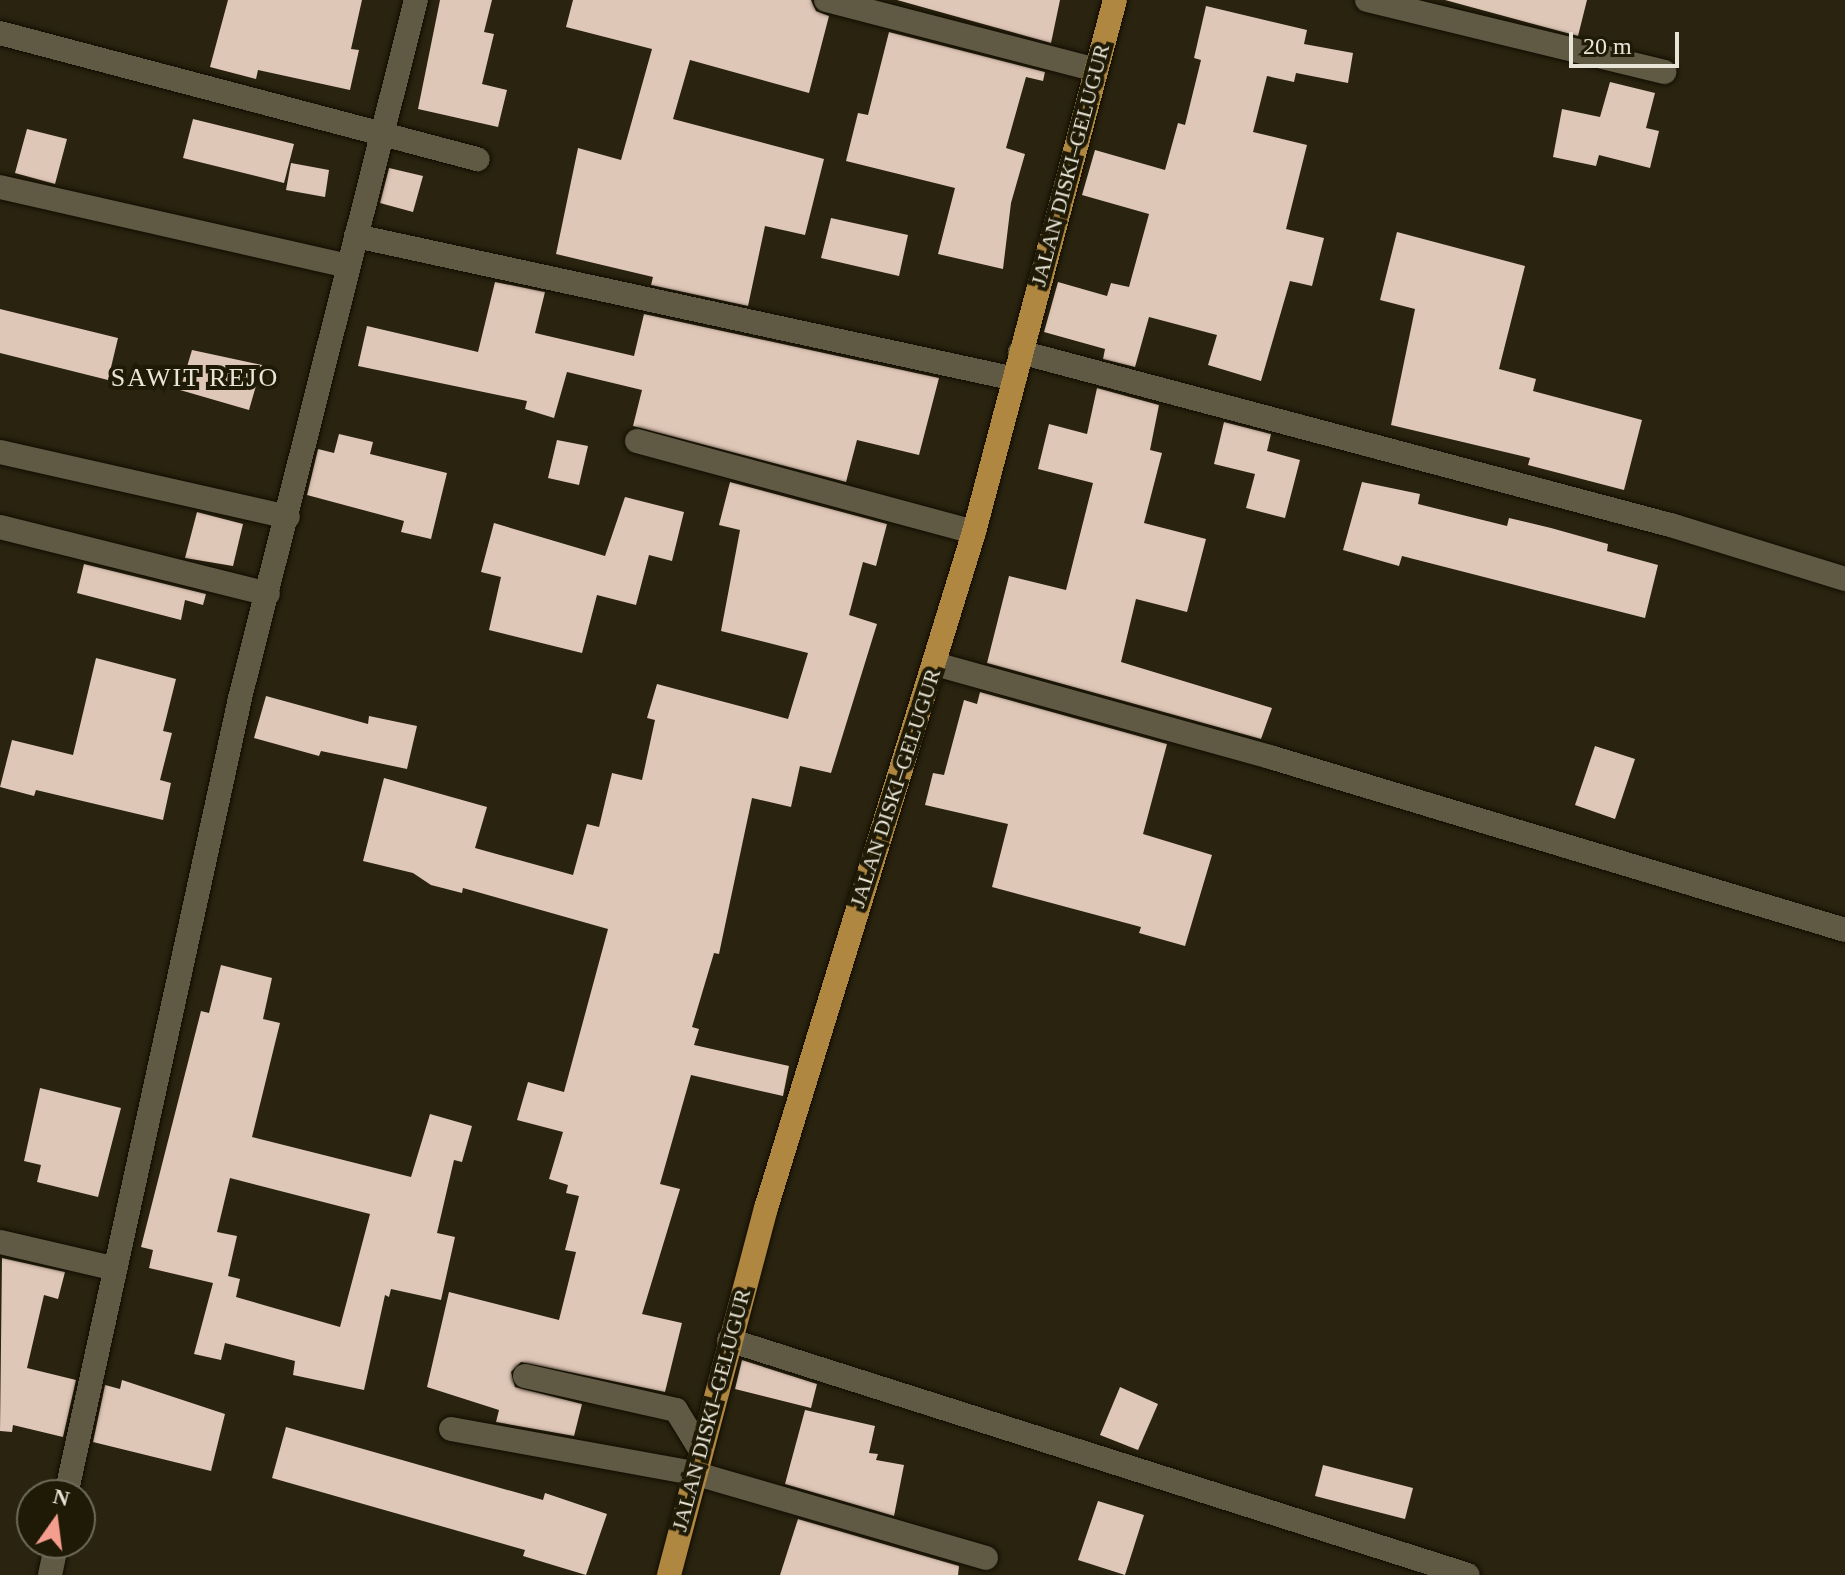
<!DOCTYPE html>
<meta charset="utf-8">
<style>
body{margin:0}
#map{position:relative;width:1845px;height:1575px;overflow:hidden;background:#29230f;font-family:"Times New Roman",serif}
div>[style]{position:absolute}
.building>*{inset:0;background:#dfc7b7}
.roads{filter:drop-shadow(0 0 2px #110c00) drop-shadow(0 0 2px #110c00)}
.minor>*{height:24px;margin:-12px;padding:0 12px;transform-origin:12px;border-radius:12px;background:#605a44}
.major>*{height:24px;margin:-12px;padding:0 12px;transform-origin:12px;border-radius:12px;background:#b08740}
span{translate:-50% -50%;white-space:nowrap;text-align:center;line-height:1.15;-webkit-text-stroke:8px #1f1a06;paint-order:stroke}
.street-label{font-size:22px;color:#e8e5d8}
.quarter-label{font-size:26px;color:#e8e5d8;letter-spacing:2px}
.north{position:absolute;left:16px;top:1479px;width:80px;height:80px;box-sizing:border-box;background:#1f1a06;border:2px solid #6f6b5a;border-radius:50%;rotate:14deg;font-size:22px;font-weight:700;line-height:32px;text-align:center;color:#e8e5d8}
.north::after{content:'';display:block;margin:auto;width:28px;height:36px;background:#f59d8e;clip-path:polygon(50% 0,100% 100%,50% 72%,0 100%)}
.scale{position:absolute;left:1569px;top:32px;width:110px;height:36px;box-sizing:border-box;border:4px solid #e8e5d8;border-top:0;padding-left:10px;font-size:24px;line-height:28px;white-space:nowrap;color:#e8e5d8;-webkit-text-stroke:6px #1f1a06;paint-order:stroke}
</style>
<div id="map">
<div class="building">
<div style="clip-path:polygon(228px 0,362px 0,351px 49px,359px 50px,350px 90px,258px 70px,256px 79px,210px 67px)"></div>
<div style="clip-path:polygon(440px 0,492px 0,484px 32px,494px 34px,482px 84px,507px 90px,498px 127px,418px 109px)"></div>
<div style="clip-path:polygon(573px 0,811px 0,816px 11px,829px 16px,809px 93px,690px 60px,673px 119px,824px 159px,805px 235px,765px 226px,748px 306px,651px 285px,653px 277px,556px 254px,578px 148px,621px 160px,652px 49px,566px 27px)"></div>
<div style="clip-path:polygon(897px 0,1060px 0,1051px 43px)"></div>
<div style="clip-path:polygon(1445px 0,1587px 0,1578px 36px)"></div>
<div style="clip-path:polygon(1206px 6px,1307px 30px,1304px 44px,1353px 53px,1348px 83px,1296px 73px,1294px 82px,1267px 76px,1253px 132px,1307px 145px,1286px 229px,1324px 238px,1312px 286px,1290px 281px,1261px 381px,1208px 365px,1217px 335px,1149px 317px,1135px 367px,1103px 359px,1105px 349px,1044px 332px,1058px 282px,1107px 296px,1111px 283px,1129px 287px,1149px 214px,1082px 195px,1095px 150px,1165px 170px,1178px 123px,1185px 125px,1201px 60px,1194px 58px)"></div>
<div style="clip-path:polygon(889px 32px,1045px 72px,1043px 81px,1026px 77px,1006px 148px,1025px 154px,1011px 203px,1003px 269px,938px 254px,955px 188px,846px 161px,858px 113px,868px 115px)"></div>
<div style="clip-path:polygon(1610px 82px,1655px 93px,1646px 128px,1659px 131px,1650px 168px,1599px 155px,1596px 166px,1553px 157px,1562px 109px,1600px 117px)"></div>
<div style="clip-path:polygon(193px 119px,294px 144px,284px 183px,183px 158px)"></div>
<div style="clip-path:polygon(27px 129px,67px 139px,55px 184px,15px 173px)"></div>
<div style="clip-path:polygon(291px 163px,329px 170px,325px 197px,286px 190px)"></div>
<div style="clip-path:polygon(389px 168px,423px 176px,413px 212px,380px 203px)"></div>
<div style="clip-path:polygon(831px 218px,908px 235px,899px 276px,821px 258px)"></div>
<div style="clip-path:polygon(1397px 232px,1525px 266px,1499px 369px,1536px 379px,1533px 391px,1642px 420px,1624px 490px,1528px 465px,1530px 458px,1391px 425px,1415px 309px,1380px 300px)"></div>
<div style="clip-path:polygon(495px 282px,545px 292px,535px 333px,634px 356px,644px 314px,939px 378px,919px 455px,857px 440px,846px 482px,633px 426px,642px 390px,567px 372px,554px 418px,525px 409px,527px 401px,358px 366px,367px 326px,478px 352px)"></div>
<div style="clip-path:polygon(0 309px,118px 338px,108px 380px,0 353px)"></div>
<div style="clip-path:polygon(192px 350px,262px 365px,249px 410px,180px 390px)"></div>
<div style="clip-path:polygon(1097px 388px,1159px 405px,1150px 450px,1162px 453px,1144px 523px,1206px 539px,1187px 612px,1136px 599px,1121px 662px,1272px 708px,1261px 739px,987px 663px,1009px 576px,1066px 590px,1093px 483px,1038px 469px,1049px 424px,1087px 434px)"></div>
<div style="clip-path:polygon(1224px 422px,1271px 434px,1267px 451px,1300px 460px,1285px 518px,1246px 508px,1255px 474px,1214px 464px)"></div>
<div style="clip-path:polygon(339px 434px,373px 442px,370px 454px,447px 473px,431px 539px,401px 532px,404px 521px,307px 495px,318px 449px,334px 453px)"></div>
<div style="clip-path:polygon(557px 440px,588px 446px,579px 485px,548px 478px)"></div>
<div style="clip-path:polygon(730px 482px,887px 524px,876px 566px,863px 562px,849px 615px,877px 624px,831px 773px,800px 766px,791px 807px,752px 798px,719px 954px,714px 953px,692px 1027px,699px 1029px,694px 1045px,789px 1066px,783px 1096px,691px 1075px,660px 1184px,680px 1189px,642px 1314px,682px 1323px,665px 1392px,521px 1362px,511px 1372px,515px 1387px,582px 1404px,574px 1436px,496px 1422px,499px 1410px,427px 1387px,449px 1292px,559px 1320px,576px 1252px,565px 1250px,579px 1196px,566px 1193px,568px 1185px,549px 1179px,563px 1132px,517px 1120px,528px 1082px,564px 1092px,608px 929px,463px 888px,462px 893px,431px 885px,413px 873px,363px 861px,384px 778px,487px 807px,475px 848px,573px 875px,587px 824px,599px 827px,612px 773px,642px 780px,655px 720px,647px 718px,657px 684px,788px 719px,808px 653px,721px 631px,740px 530px,719px 525px)"></div>
<div style="clip-path:polygon(1362px 482px,1420px 494px,1418px 504px,1507px 526px,1509px 518px,1551px 528px,1608px 544px,1607px 551px,1658px 565px,1645px 618px,1402px 556px,1399px 566px,1343px 550px)"></div>
<div style="clip-path:polygon(625px 497px,684px 512px,672px 561px,649px 555px,636px 605px,597px 595px,582px 653px,489px 630px,501px 577px,481px 572px,494px 523px,605px 556px)"></div>
<div style="clip-path:polygon(197px 512px,243px 524px,233px 566px,185px 558px)"></div>
<div style="clip-path:polygon(84px 564px,206px 594px,203px 605px,185px 600px,181px 620px,77px 593px)"></div>
<div style="clip-path:polygon(96px 658px,176px 679px,163px 731px,172px 733px,160px 780px,171px 783px,163px 820px,36px 790px,34px 796px,0 787px,12px 740px,73px 755px)"></div>
<div style="clip-path:polygon(980px 692px,1167px 744px,1143px 834px,1212px 855px,1185px 946px,1139px 933px,1141px 927px,992px 887px,1008px 824px,925px 805px,933px 773px,944px 775px,964px 700px,977px 704px)"></div>
<div style="clip-path:polygon(266px 696px,368px 724px,369px 716px,417px 726px,407px 769px,321px 751px,319px 756px,254px 738px)"></div>
<div style="clip-path:polygon(1595px 746px,1635px 759px,1615px 819px,1575px 805px)"></div>
<div style="clip-path:polygon(evenodd,221px 965px,272px 978px,263px 1019px,280px 1023px,252px 1137px,411px 1177px,430px 1114px,472px 1126px,462px 1162px,454px 1160px,437px 1233px,455px 1237px,441px 1300px,391px 1289px,389px 1297px,385px 1295px,364px 1390px,293px 1375px,295px 1361px,225px 1343px,221px 1360px,194px 1354px,213px 1283px,149px 1268px,153px 1250px,141px 1247px,201px 1011px,209px 1013px,221px 965px,230px 1178px,370px 1214px,340px 1327px,236px 1297px,240px 1279px,228px 1276px,237px 1236px,217px 1232px,230px 1178px)"></div>
<div style="clip-path:polygon(40px 1088px,121px 1108px,98px 1197px,37px 1182px,41px 1165px,24px 1161px)"></div>
<div style="clip-path:polygon(2px 1258px,65px 1272px,58px 1299px,44px 1295px,27px 1368px,76px 1380px,63px 1437px,13px 1425px,12px 1432px,0 1431px)"></div>
<div style="clip-path:polygon(742px 1360px,817px 1384px,811px 1408px,735px 1389px)"></div>
<div style="clip-path:polygon(122px 1380px,225px 1414px,211px 1471px,93px 1442px,105px 1385px,120px 1389px)"></div>
<div style="clip-path:polygon(1120px 1387px,1158px 1404px,1138px 1450px,1100px 1435px)"></div>
<div style="clip-path:polygon(805px 1410px,875px 1426px,869px 1453px,878px 1454px,876px 1460px,904px 1465px,894px 1516px,785px 1484px)"></div>
<div style="clip-path:polygon(286px 1427px,543px 1500px,545px 1493px,607px 1514px,586px 1575px,523px 1556px,525px 1550px,272px 1478px)"></div>
<div style="clip-path:polygon(1323px 1465px,1413px 1488px,1405px 1519px,1315px 1496px)"></div>
<div style="clip-path:polygon(1098px 1501px,1144px 1515px,1125px 1575px,1078px 1560px)"></div>
<div style="clip-path:polygon(798px 1519px,959px 1566px,958px 1575px,780px 1575px)"></div>
</div>
<div class="roads">
<div class="minor">
<div style="left:826px;top:0;width:279px;rotate:14.5deg"></div>
<div style="left:1367px;top:0;width:306px;rotate:13.6deg"></div>
<div style="left:0;top:33px;width:494px;rotate:14.8deg"></div>
<div style="left:0;top:187px;width:356px;rotate:12.8deg"></div>
<div style="left:356px;top:236px;width:674px;rotate:12.24deg"></div>
<div style="left:1020px;top:352px;width:677px;rotate:14.9deg"></div>
<div style="left:1674px;top:526px;width:179px;rotate:17.2deg"></div>
<div style="left:637px;top:441px;width:349px;rotate:15.1deg"></div>
<div style="left:0;top:452px;width:295px;rotate:12.7deg"></div>
<div style="left:0;top:527px;width:276px;rotate:14deg"></div>
<div style="left:935px;top:664px;width:348px;rotate:15.5deg"></div>
<div style="left:1270px;top:757px;width:600px;rotate:16.74deg"></div>
<div style="left:0;top:1242px;width:115px;rotate:13.1deg"></div>
<div style="left:729px;top:1340px;width:775px;rotate:17.64deg"></div>
<div style="left:525px;top:1376px;width:155px;rotate:12.7deg"></div>
<div style="left:676px;top:1410px;width:46px;rotate:58.4deg"></div>
<div style="left:451px;top:1429px;width:247px;rotate:10.3deg"></div>
<div style="left:694px;top:1473px;width:304px;rotate:16.2deg"></div>
<div style="left:66px;top:1495px;width:816px;rotate:-77.68deg"></div>
<div style="left:240px;top:698px;width:720px;rotate:-75.85deg"></div>
<div style="left:50px;top:1575px;width:33px;rotate:-78deg"></div>
</div>
<div class="major">
<div style="left:669px;top:1575px;width:380px;rotate:-75.2deg"></div>
<div style="left:766px;top:1208px;width:707px;rotate:-72.9deg"></div>
<div style="left:974px;top:532px;width:550px;rotate:-75.16deg"></div>
</div>
</div>
<div class="street-label">
<span style="left:1070px;top:165px;rotate:-75deg">JALAN DISKI–GELUGUR</span>
<span style="left:895px;top:788px;rotate:-72deg">JALAN DISKI–GELUGUR</span>
<span style="left:711px;top:1410px;rotate:-75deg">JALAN DISKI–GELUGUR</span>
</div>
<div class="quarter-label">
<span style="left:195px;top:378px">SAWIT REJO</span>
</div>
<div class="north">N</div>
<div class="scale">20 m</div>
</div>
